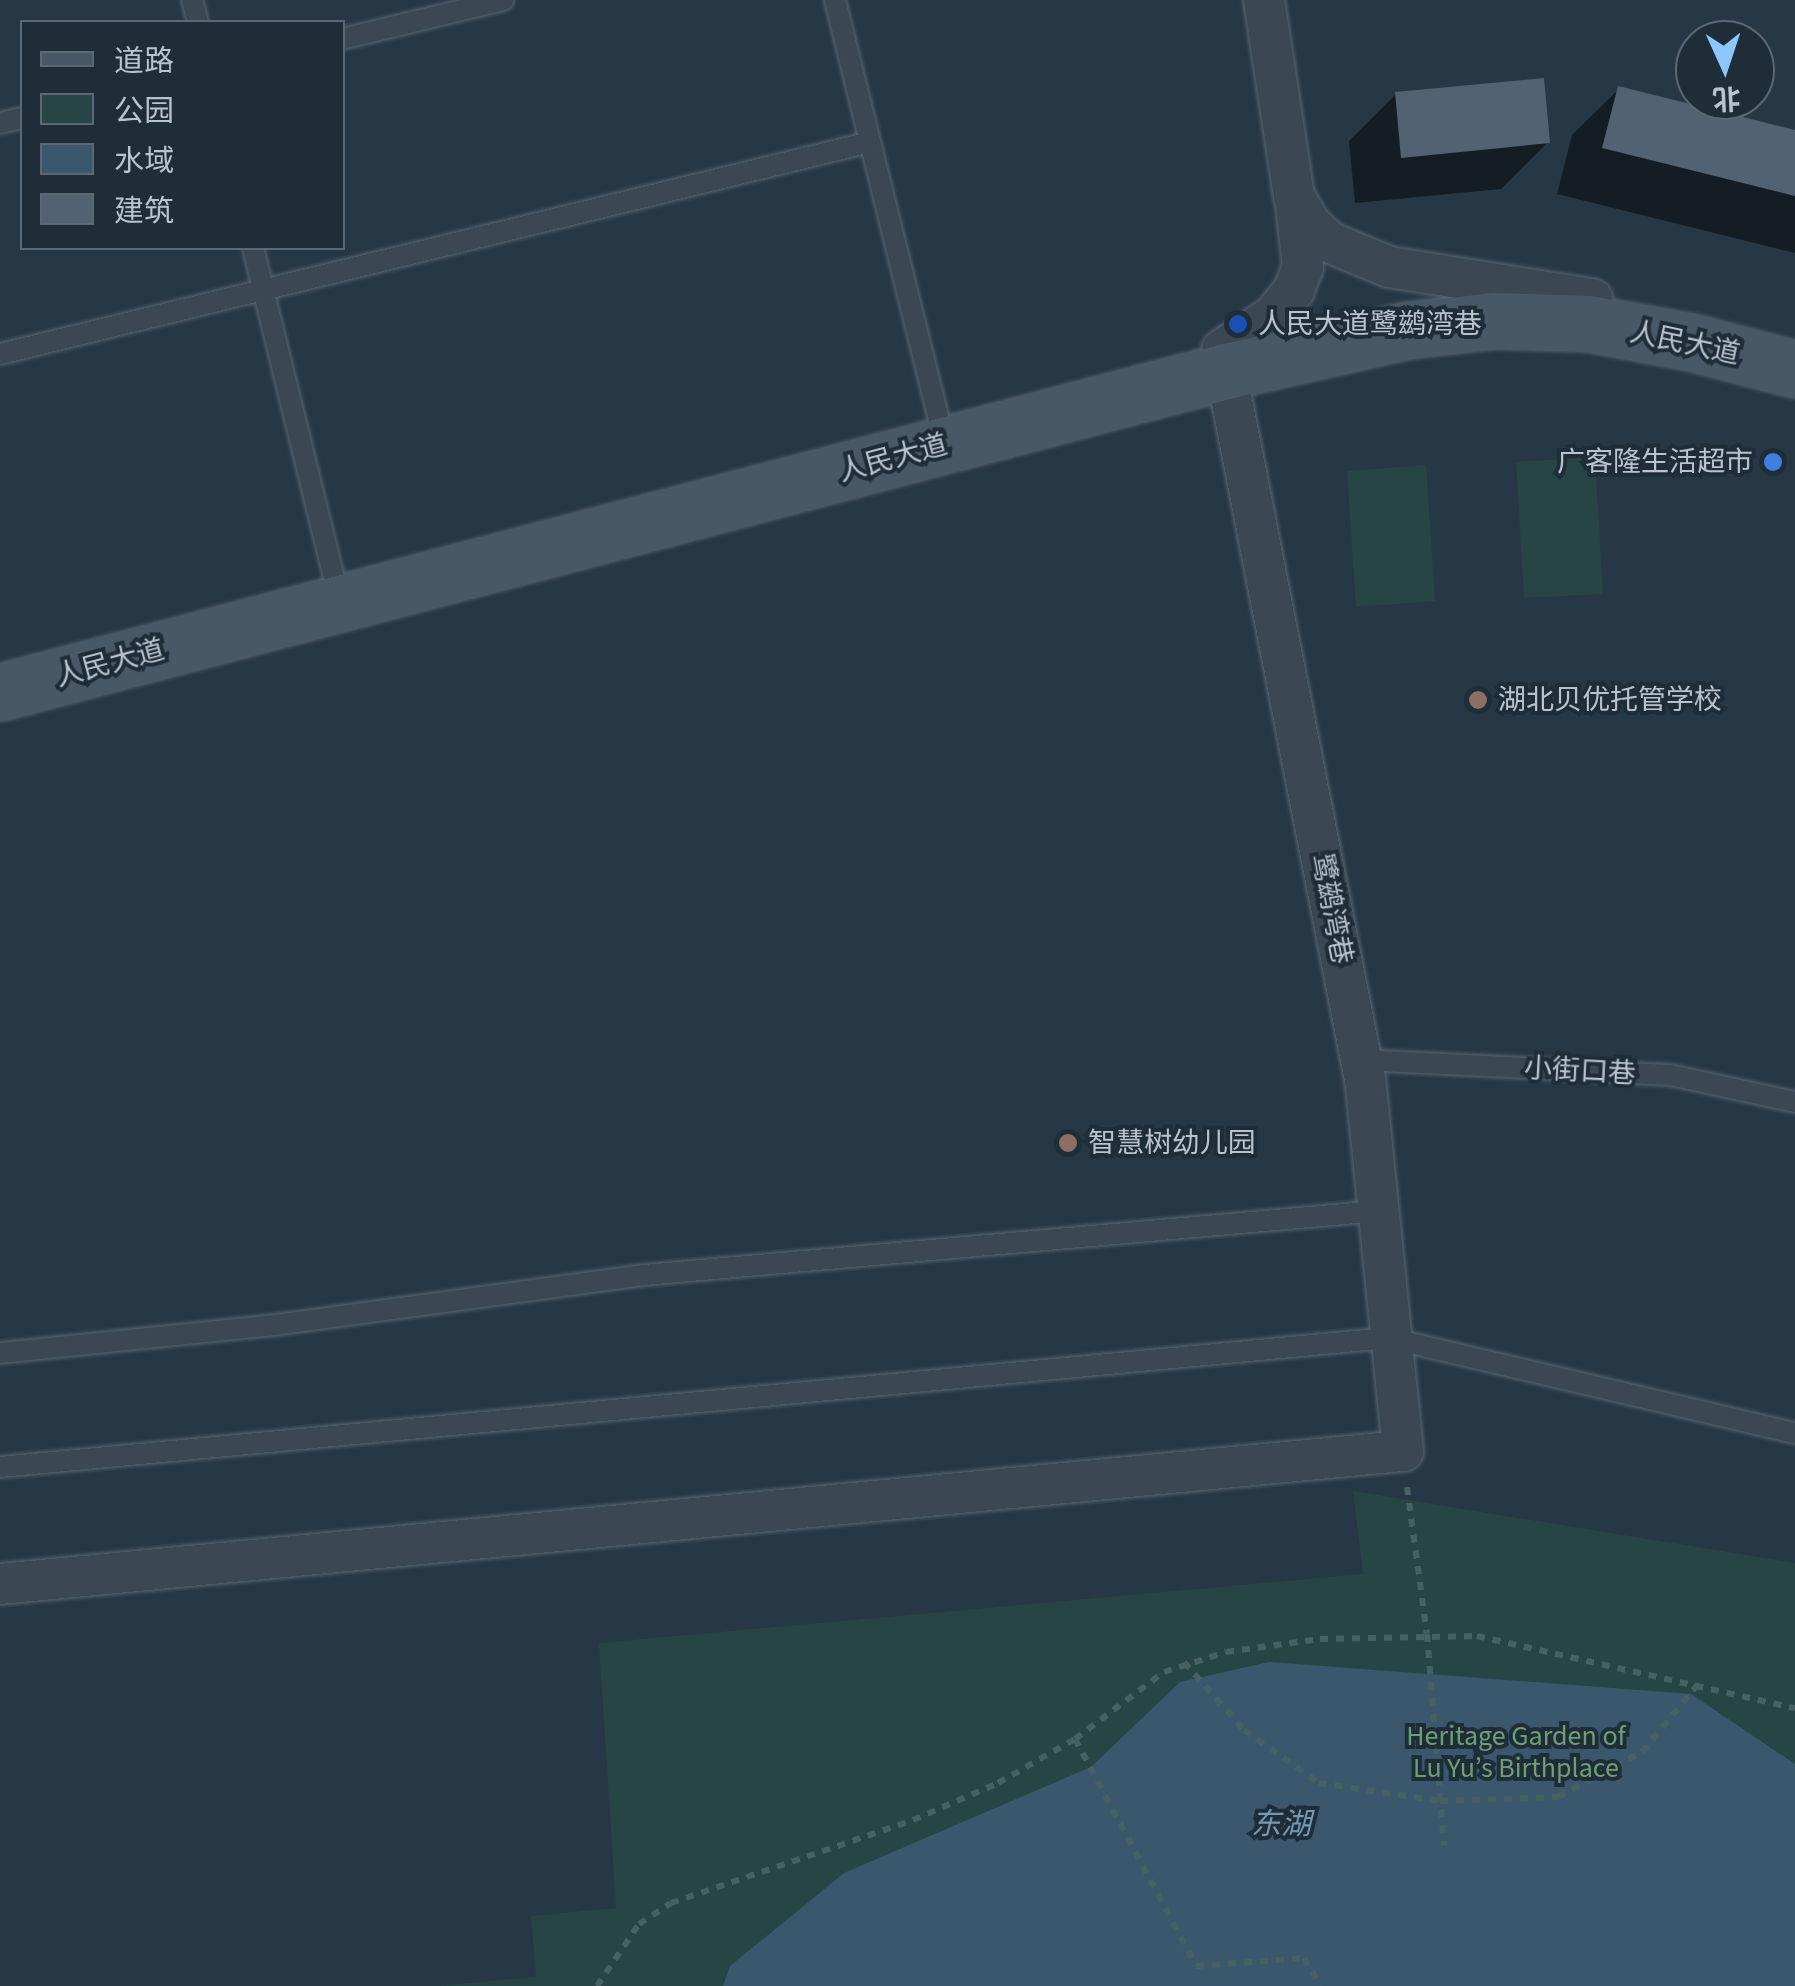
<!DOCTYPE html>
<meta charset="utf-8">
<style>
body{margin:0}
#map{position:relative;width:1795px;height:1986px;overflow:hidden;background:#263745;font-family:"Source Sans 3","Noto Sans SC",sans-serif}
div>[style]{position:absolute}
.green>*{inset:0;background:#284545}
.water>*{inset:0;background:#3b576e}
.shadow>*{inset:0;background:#0007}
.building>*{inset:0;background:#526272}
.path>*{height:6px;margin-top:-3px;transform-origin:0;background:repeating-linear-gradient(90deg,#476161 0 8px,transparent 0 16px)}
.roads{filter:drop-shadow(0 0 2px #596671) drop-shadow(0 0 2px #596671)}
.lane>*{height:20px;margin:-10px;padding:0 10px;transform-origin:10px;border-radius:10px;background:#3b4854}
.street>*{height:40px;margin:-20px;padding:0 20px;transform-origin:20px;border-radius:20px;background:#3b4854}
.secondary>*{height:55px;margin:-27.5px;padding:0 27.5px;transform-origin:27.5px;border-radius:27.5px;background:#495867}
.dots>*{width:28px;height:28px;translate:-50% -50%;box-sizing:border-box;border:5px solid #1f2d39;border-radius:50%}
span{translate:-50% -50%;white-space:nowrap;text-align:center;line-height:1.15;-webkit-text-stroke:8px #1f2d39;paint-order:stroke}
.poi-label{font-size:28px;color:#b8c3cd}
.left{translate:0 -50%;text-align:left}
.right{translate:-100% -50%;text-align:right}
.street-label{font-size:28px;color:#b8c3cd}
.park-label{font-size:28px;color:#6e9f74}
.water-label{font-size:30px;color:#7797b1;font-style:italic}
.legend{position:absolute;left:20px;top:20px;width:325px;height:230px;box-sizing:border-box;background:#1f2d39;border:2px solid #5c6974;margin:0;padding:12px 18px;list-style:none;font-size:30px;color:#b8c3cd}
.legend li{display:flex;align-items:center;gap:20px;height:50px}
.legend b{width:50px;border:2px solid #5c6974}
.north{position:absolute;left:1675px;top:20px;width:100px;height:100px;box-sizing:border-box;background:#1f2d39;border:2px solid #5c6974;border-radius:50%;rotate:177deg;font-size:28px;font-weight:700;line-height:40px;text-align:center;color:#b8c3cd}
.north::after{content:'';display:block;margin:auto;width:35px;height:45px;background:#8ec6fc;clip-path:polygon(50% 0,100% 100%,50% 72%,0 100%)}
</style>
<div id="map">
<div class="green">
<div style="clip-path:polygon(1595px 457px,1603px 594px,1524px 598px,1516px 462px)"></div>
<div style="clip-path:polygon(1426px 465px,1435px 601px,1356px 607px,1347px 471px)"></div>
<div style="clip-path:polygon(1353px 1491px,1795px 1563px,1795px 1986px,437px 1986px,536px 1977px,531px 1916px,616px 1908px,599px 1643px,1363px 1574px)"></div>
</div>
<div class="water">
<div style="clip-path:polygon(1269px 1662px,1691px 1694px,1795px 1764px,1795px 1986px,723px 1986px,730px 1966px,844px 1873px,1091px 1767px,1180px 1682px)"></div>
</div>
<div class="shadow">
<div style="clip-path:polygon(1619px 89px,1795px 132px,1795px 253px,1557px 194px,1572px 135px)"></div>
<div style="clip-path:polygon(1396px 94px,1548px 142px,1501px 189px,1355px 203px,1349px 141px)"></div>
</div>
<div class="building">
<div style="clip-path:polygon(1544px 78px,1550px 143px,1401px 158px,1395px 92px)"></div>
<div style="clip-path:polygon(1618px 86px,1795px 130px,1795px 196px,1602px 148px)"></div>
</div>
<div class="path">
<div style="left:1407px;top:1487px;width:148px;rotate:82.3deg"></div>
<div style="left:1427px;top:1634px;width:212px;rotate:85.4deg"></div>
<div style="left:1184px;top:1662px;width:91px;rotate:48.6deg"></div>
<div style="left:1244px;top:1730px;width:92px;rotate:35.2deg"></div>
<div style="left:1319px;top:1783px;width:122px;rotate:8.5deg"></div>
<div style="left:1440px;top:1801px;width:118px;rotate:-1.9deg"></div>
<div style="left:1558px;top:1797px;width:95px;rotate:-28.2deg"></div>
<div style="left:1642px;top:1752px;width:89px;rotate:-50.4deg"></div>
<div style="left:1075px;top:1739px;width:257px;rotate:61.9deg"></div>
<div style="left:1196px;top:1966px;width:108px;rotate:-4.2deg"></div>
<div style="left:1304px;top:1958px;width:32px;rotate:60deg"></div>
<div style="left:597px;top:1986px;width:75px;rotate:-55.9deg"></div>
<div style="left:639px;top:1924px;width:38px;rotate:-33deg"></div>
<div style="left:671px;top:1903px;width:256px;rotate:-18.9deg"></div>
<div style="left:913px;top:1820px;width:93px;rotate:-23.5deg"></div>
<div style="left:998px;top:1783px;width:89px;rotate:-29.7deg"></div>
<div style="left:1075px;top:1739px;width:111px;rotate:-37deg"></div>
<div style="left:1164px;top:1672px;width:65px;rotate:-17.9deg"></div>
<div style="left:1226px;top:1652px;width:95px;rotate:-7.9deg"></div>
<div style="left:1320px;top:1639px;width:157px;rotate:-1.1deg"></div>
<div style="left:1477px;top:1636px;width:326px;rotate:12.8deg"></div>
</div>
<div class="roads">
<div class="lane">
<div style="left:192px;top:0;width:23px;rotate:75deg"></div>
<div style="left:835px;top:0;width:436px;rotate:76.1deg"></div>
<div style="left:342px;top:39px;width:166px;rotate:-13.6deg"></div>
<div style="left:0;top:123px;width:23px;rotate:-13deg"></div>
<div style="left:253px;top:248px;width:343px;rotate:76.2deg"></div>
<div style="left:0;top:354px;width:895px;rotate:-13.69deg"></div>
<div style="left:1362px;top:1060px;width:308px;rotate:2.8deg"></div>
<div style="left:1670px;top:1075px;width:128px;rotate:12.2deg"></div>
<div style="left:0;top:1353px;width:268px;rotate:-5.8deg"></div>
<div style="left:267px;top:1326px;width:380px;rotate:-7.7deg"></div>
<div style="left:644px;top:1275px;width:738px;rotate:-4.98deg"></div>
<div style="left:0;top:1467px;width:1395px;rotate:-5.31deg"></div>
<div style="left:1389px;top:1338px;width:417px;rotate:13.2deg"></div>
</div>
<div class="street">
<div style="left:1264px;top:0;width:198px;rotate:81.3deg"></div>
<div style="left:1294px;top:196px;width:32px;rotate:60deg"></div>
<div style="left:1310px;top:224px;width:26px;rotate:43deg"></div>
<div style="left:1329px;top:242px;width:65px;rotate:22.6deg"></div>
<div style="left:1389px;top:267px;width:206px;rotate:9deg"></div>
<div style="left:1222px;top:350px;width:61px;rotate:-33.7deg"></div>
<div style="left:1273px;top:316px;width:33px;rotate:-51deg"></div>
<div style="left:1294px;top:290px;width:25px;rotate:-69deg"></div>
<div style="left:1303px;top:267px;width:62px;rotate:-96.4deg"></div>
<div style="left:0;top:1584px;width:1409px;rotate:-5.42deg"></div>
<div style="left:1403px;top:1451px;width:373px;rotate:-95.8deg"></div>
<div style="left:1365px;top:1080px;width:722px;rotate:-101.09deg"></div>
</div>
<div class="secondary">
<div style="left:0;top:692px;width:1267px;rotate:-14.67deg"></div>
<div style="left:1226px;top:371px;width:187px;rotate:-12.7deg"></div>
<div style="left:1408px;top:330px;width:88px;rotate:-6.6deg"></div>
<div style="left:1495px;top:320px;width:93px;rotate:1.8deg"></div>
<div style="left:1588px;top:323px;width:105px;rotate:10.5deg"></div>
<div style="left:1691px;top:342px;width:107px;rotate:14.6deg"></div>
</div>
</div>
<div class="dots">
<div style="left:1238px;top:324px;background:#1a4fb4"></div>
<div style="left:1773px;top:462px;background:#3f7fe0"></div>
<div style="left:1478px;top:700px;background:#8d6e63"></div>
<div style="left:1068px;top:1143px;background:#8d6e63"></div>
</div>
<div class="poi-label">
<span class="left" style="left:1258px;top:324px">人民大道鹭鹚湾巷</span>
<span class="right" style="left:1753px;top:462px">广客隆生活超市</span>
<span class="left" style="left:1498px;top:700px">湖北贝优托管学校</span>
<span class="left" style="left:1088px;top:1143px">智慧树幼儿园</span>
</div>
<div class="street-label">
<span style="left:1685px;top:343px;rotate:12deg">人民大道</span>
<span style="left:893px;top:458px;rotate:-15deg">人民大道</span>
<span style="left:110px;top:663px;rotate:-15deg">人民大道</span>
<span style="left:1332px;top:909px;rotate:79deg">鹭鹚湾巷</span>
<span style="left:1580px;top:1071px;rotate:3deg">小街口巷</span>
</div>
<div class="park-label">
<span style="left:1516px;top:1752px">Heritage Garden of<br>Lu Yu’s Birthplace</span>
</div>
<div class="water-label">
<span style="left:1281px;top:1825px">东湖</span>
</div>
<ul class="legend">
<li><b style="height:12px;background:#495867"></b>道路</li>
<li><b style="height:28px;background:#284545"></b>公园</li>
<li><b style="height:28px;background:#3b576e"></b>水域</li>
<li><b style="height:28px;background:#526272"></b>建筑</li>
</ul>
<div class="north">北</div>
</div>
